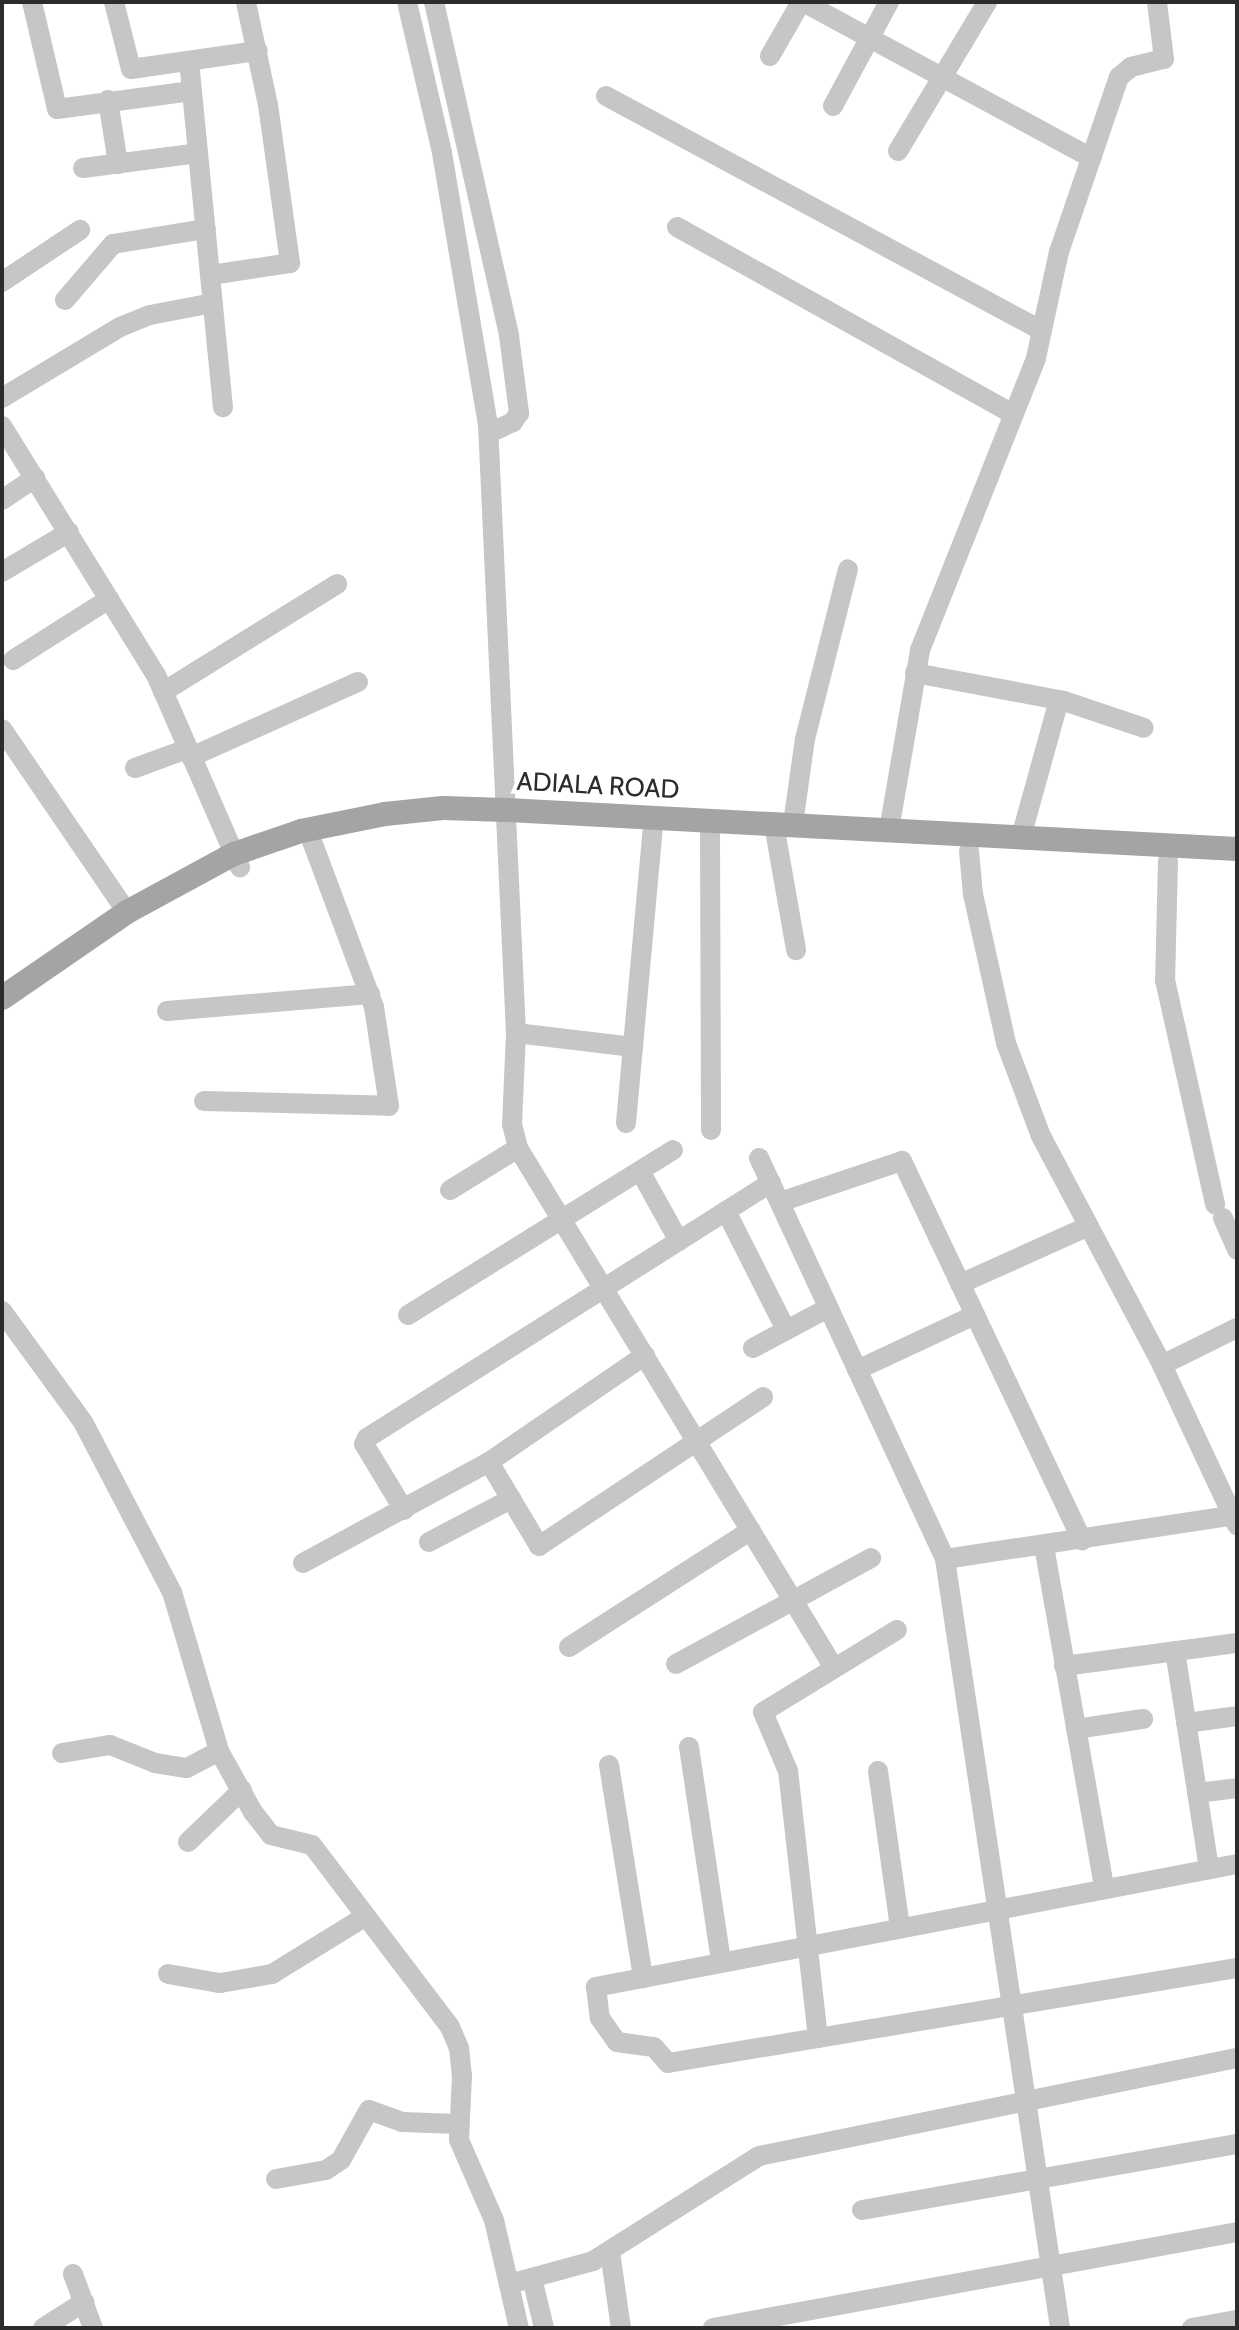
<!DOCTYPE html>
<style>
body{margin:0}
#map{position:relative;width:1239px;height:2330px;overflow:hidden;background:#fff;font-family:Cabin,sans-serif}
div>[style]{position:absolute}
.minor>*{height:20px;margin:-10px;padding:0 10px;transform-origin:10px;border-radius:10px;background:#c6c6c6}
.major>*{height:24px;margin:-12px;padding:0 12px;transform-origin:12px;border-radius:12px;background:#a4a4a4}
span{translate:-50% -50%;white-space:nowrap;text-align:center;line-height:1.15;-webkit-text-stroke:8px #fff;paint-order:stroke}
.street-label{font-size:26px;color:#2c2c2c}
.frame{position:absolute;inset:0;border:4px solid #2c2c2c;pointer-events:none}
</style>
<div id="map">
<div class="minor">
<div style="left:32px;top:2px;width:110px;rotate:76.8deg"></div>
<div style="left:57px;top:109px;width:136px;rotate:-7.6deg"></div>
<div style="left:114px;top:2px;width:69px;rotate:75.8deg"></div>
<div style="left:131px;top:69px;width:128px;rotate:-8.1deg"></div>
<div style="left:407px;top:2px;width:155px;rotate:76.9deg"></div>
<div style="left:442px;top:153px;width:275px;rotate:80.4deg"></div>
<div style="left:488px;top:424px;width:610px;rotate:87.37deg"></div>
<div style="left:516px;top:1033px;width:91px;rotate:92.5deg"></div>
<div style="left:512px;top:1124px;width:25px;rotate:76deg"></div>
<div style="left:518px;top:1148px;width:608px;rotate:58.71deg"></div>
<div style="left:434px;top:2px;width:342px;rotate:77.3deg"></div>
<div style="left:509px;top:336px;width:78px;rotate:82.6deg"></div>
<div style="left:519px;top:413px;width:11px;rotate:124deg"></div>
<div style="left:513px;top:422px;width:26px;rotate:155deg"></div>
<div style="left:803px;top:2px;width:328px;rotate:28.4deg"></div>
<div style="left:770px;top:56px;width:62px;rotate:-60.1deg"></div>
<div style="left:189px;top:61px;width:348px;rotate:84.4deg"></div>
<div style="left:606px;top:96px;width:495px;rotate:28.3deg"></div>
<div style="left:108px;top:100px;width:65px;rotate:81.1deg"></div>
<div style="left:833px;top:106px;width:118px;rotate:-61.7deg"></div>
<div style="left:898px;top:151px;width:174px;rotate:-59.1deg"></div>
<div style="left:83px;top:168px;width:116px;rotate:-7.4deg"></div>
<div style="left:677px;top:227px;width:382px;rotate:29.1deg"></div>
<div style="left:211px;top:275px;width:80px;rotate:-8.6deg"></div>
<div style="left:290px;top:263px;width:160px;rotate:-97.9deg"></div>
<div style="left:268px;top:105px;width:105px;rotate:-102.1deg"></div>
<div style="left:2px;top:282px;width:94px;rotate:-33.7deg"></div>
<div style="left:65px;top:300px;width:74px;rotate:-49.4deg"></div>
<div style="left:113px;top:244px;width:94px;rotate:-9.2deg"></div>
<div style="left:2px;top:398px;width:138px;rotate:-31deg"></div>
<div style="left:120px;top:327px;width:32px;rotate:-22deg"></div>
<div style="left:150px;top:315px;width:64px;rotate:-10.8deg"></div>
<div style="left:2px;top:426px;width:293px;rotate:58.3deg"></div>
<div style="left:156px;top:675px;width:210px;rotate:66.4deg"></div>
<div style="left:2px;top:500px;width:40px;rotate:-34deg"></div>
<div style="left:2px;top:572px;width:78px;rotate:-30.8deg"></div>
<div style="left:13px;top:660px;width:114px;rotate:-32.4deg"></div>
<div style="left:915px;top:673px;width:152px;rotate:10.6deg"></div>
<div style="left:1064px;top:701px;width:84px;rotate:18.6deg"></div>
<div style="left:163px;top:692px;width:205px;rotate:-31.8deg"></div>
<div style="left:2px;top:729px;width:222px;rotate:55.7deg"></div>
<div style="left:191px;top:757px;width:183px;rotate:-24.2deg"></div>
<div style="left:135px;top:768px;width:55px;rotate:-20.1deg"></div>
<div style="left:793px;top:824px;width:86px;rotate:-82deg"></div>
<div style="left:805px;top:739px;width:175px;rotate:-75.8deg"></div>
<div style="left:889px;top:830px;width:183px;rotate:-80.2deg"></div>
<div style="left:920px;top:650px;width:314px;rotate:-68.3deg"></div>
<div style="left:1036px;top:358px;width:108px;rotate:-77.8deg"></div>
<div style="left:1059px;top:252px;width:185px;rotate:-71.1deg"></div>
<div style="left:1119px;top:77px;width:16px;rotate:-40deg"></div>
<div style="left:1131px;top:67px;width:34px;rotate:-14deg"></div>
<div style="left:1164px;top:59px;width:57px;rotate:-97deg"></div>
<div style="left:710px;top:832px;width:298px;rotate:89.8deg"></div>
<div style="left:776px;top:836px;width:116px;rotate:80deg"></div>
<div style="left:1021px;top:837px;width:142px;rotate:-74.5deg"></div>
<div style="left:969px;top:851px;width:43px;rotate:84.7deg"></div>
<div style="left:973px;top:894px;width:153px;rotate:77.5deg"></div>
<div style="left:1006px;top:1043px;width:99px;rotate:69.4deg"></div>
<div style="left:1041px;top:1136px;width:259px;rotate:62.1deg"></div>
<div style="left:1162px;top:1365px;width:177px;rotate:64.9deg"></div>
<div style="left:1168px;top:861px;width:119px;rotate:91.4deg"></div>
<div style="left:1165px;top:980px;width:230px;rotate:77.4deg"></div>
<div style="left:167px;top:1011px;width:204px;rotate:-4.8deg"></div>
<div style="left:516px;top:1033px;width:118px;rotate:6.8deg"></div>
<div style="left:204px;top:1101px;width:185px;rotate:1.5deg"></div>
<div style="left:389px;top:1106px;width:100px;rotate:-98.6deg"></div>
<div style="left:374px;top:1007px;width:177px;rotate:-110.5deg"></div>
<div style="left:626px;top:1123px;width:295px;rotate:-84.8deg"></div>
<div style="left:759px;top:1158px;width:442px;rotate:65.1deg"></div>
<div style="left:945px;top:1559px;width:778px;rotate:81.49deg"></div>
<div style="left:640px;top:1171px;width:80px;rotate:60.9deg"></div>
<div style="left:450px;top:1190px;width:80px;rotate:-31.7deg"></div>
<div style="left:780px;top:1202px;width:129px;rotate:-18.6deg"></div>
<div style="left:902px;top:1161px;width:420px;rotate:64.6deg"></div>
<div style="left:726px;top:1211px;width:133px;rotate:63.2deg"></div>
<div style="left:1223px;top:1218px;width:35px;rotate:66deg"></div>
<div style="left:960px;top:1284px;width:141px;rotate:-24.2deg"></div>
<div style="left:2px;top:1311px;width:137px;rotate:53.9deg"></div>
<div style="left:83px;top:1422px;width:192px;rotate:62.4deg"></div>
<div style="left:172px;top:1592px;width:166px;rotate:73.5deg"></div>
<div style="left:219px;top:1751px;width:70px;rotate:60.9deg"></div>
<div style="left:253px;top:1812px;width:29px;rotate:52deg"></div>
<div style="left:271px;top:1835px;width:42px;rotate:13.7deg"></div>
<div style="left:312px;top:1845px;width:228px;rotate:52.8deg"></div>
<div style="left:450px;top:2027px;width:23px;rotate:67deg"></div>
<div style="left:459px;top:2048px;width:28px;rotate:84deg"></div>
<div style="left:462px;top:2076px;width:64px;rotate:92.7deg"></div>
<div style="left:459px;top:2140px;width:87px;rotate:66.4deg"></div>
<div style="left:494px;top:2220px;width:111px;rotate:77deg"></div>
<div style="left:408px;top:1315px;width:312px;rotate:-31.9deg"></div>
<div style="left:753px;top:1348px;width:85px;rotate:-28.1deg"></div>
<div style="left:1162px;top:1365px;width:84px;rotate:-26.3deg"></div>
<div style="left:857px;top:1370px;width:130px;rotate:-25deg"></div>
<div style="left:489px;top:1462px;width:98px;rotate:59.2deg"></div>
<div style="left:539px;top:1546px;width:269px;rotate:-33.6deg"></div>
<div style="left:404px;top:1510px;width:77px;rotate:-121.2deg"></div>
<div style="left:364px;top:1444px;width:7px;rotate:-63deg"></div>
<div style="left:367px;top:1438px;width:478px;rotate:-32.3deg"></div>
<div style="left:429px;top:1542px;width:93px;rotate:-27.7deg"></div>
<div style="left:1044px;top:1546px;width:347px;rotate:80deg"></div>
<div style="left:945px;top:1559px;width:295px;rotate:-8.6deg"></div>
<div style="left:303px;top:1563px;width:212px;rotate:-28.5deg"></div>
<div style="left:489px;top:1462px;width:189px;rotate:-34.4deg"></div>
<div style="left:569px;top:1647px;width:216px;rotate:-32.7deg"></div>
<div style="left:1175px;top:1651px;width:221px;rotate:81.1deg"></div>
<div style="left:676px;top:1664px;width:222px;rotate:-28.5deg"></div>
<div style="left:1064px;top:1666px;width:175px;rotate:-7.6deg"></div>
<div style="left:1186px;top:1723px;width:51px;rotate:-7.8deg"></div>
<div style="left:1076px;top:1729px;width:68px;rotate:-8.5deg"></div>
<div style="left:689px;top:1747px;width:217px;rotate:81.5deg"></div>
<div style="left:62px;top:1753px;width:49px;rotate:-9.5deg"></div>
<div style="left:110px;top:1745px;width:48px;rotate:21.8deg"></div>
<div style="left:155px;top:1763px;width:32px;rotate:9deg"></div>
<div style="left:187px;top:1768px;width:36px;rotate:-28deg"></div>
<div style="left:609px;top:1765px;width:216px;rotate:80.9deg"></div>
<div style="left:878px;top:1771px;width:158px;rotate:82deg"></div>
<div style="left:1197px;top:1793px;width:40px;rotate:-7.1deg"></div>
<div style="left:188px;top:1842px;width:75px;rotate:-43.9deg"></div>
<div style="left:1237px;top:1864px;width:653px;rotate:169.14deg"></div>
<div style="left:596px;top:1987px;width:31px;rotate:83deg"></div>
<div style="left:600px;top:2018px;width:29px;rotate:55deg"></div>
<div style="left:617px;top:2042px;width:37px;rotate:8deg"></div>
<div style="left:654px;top:2047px;width:21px;rotate:49deg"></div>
<div style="left:668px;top:2063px;width:577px;rotate:-9.48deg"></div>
<div style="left:168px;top:1974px;width:53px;rotate:9.8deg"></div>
<div style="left:220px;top:1983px;width:53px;rotate:-9.8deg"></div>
<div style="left:272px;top:1974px;width:110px;rotate:-31.7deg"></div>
<div style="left:818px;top:2038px;width:269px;rotate:-96.4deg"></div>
<div style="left:788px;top:1771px;width:64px;rotate:-113deg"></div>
<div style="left:763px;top:1712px;width:157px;rotate:-31.5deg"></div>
<div style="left:276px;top:2179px;width:51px;rotate:-10.2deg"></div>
<div style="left:326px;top:2170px;width:18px;rotate:-34deg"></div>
<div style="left:341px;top:2160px;width:57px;rotate:-60.8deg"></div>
<div style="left:369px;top:2110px;width:35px;rotate:20deg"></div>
<div style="left:402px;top:2122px;width:55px;rotate:2.1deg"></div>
<div style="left:862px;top:2210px;width:381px;rotate:-10deg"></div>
<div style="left:610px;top:2252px;width:77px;rotate:81.8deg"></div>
<div style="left:73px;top:2274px;width:58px;rotate:69.7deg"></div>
<div style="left:532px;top:2278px;width:51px;rotate:76.5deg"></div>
<div style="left:509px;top:2284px;width:87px;rotate:-15.3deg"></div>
<div style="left:593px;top:2261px;width:196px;rotate:-32.3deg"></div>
<div style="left:759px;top:2156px;width:488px;rotate:-11.6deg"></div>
<div style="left:43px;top:2328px;width:49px;rotate:-32.4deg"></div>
<div style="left:713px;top:2328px;width:533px;rotate:-10.38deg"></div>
<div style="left:1192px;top:2328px;width:46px;rotate:-10.1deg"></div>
</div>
<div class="major">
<div style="left:2px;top:998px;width:152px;rotate:-34.5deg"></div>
<div style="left:127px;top:912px;width:122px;rotate:-28.5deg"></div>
<div style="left:234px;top:854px;width:71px;rotate:-18.9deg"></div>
<div style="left:301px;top:831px;width:86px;rotate:-11.4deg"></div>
<div style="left:385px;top:814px;width:58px;rotate:-5.9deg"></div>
<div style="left:443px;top:808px;width:63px;rotate:1.8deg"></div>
<div style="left:506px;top:810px;width:732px;rotate:3.05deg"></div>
</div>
<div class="street-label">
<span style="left:598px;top:786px;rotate:3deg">ADIALA ROAD</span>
</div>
<div class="frame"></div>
</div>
